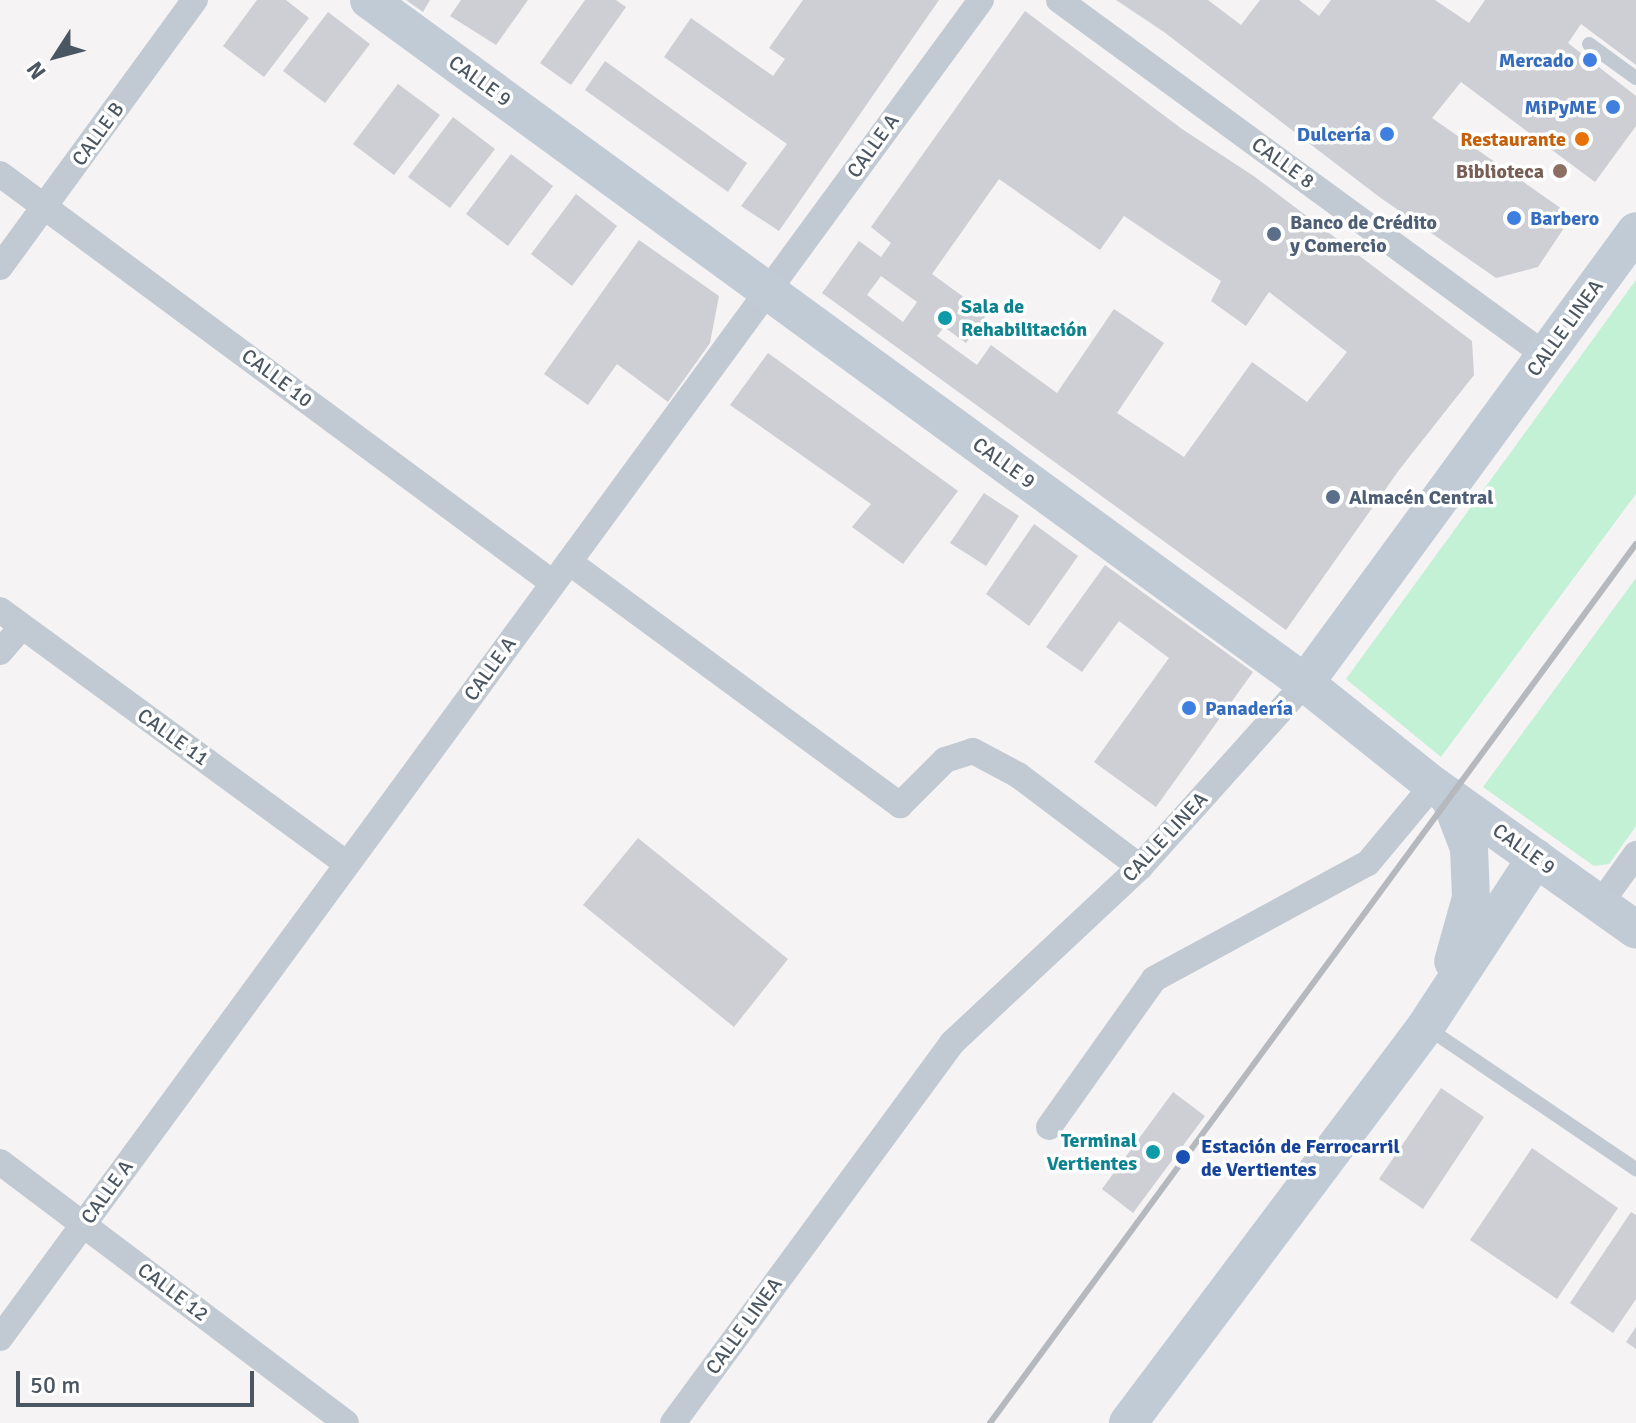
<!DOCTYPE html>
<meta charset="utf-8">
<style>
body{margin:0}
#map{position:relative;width:1636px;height:1423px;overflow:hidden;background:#f5f3f3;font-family:Signika,sans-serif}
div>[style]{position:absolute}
.green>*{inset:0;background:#c3f1d5}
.building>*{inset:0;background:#cdcfd5}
.lane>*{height:14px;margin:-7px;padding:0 7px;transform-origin:7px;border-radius:7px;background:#c1cad2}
.street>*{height:26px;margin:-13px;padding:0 13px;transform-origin:13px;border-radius:13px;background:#c1cad2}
.secondary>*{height:38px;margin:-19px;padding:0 19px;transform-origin:19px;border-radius:19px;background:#c1cbd6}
.rail>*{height:6px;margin:-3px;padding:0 3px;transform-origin:3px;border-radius:3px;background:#b5b8bd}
.dots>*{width:22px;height:22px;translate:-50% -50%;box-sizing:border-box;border:4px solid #fff;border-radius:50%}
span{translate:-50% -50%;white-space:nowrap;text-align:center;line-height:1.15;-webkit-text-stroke:7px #fff;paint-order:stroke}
.shop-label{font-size:20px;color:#366cbe;font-weight:700}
.right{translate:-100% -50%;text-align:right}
.left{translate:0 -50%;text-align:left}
.street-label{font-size:20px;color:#4a5661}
.food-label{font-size:20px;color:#c56008;font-weight:700}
.education-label{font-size:20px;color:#785e54;font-weight:700}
.service-label{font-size:20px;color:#4e5e75;font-weight:700}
.culture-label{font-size:20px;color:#0d838f;font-weight:700}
.transit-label{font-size:20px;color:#164399;font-weight:700}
.north{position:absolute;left:16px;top:16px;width:80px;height:80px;-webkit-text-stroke:6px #fff;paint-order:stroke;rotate:234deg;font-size:22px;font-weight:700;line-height:32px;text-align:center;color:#4a5661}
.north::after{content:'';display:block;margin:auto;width:28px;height:36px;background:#4a5661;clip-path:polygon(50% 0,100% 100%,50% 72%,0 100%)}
.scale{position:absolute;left:16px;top:1371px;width:238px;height:36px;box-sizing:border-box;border:4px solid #4a5661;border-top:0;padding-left:10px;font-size:24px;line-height:28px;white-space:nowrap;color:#4a5661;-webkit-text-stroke:6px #fff;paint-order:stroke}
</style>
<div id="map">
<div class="green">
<div style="clip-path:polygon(1636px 280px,1636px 494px,1441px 757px,1346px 679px)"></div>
<div style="clip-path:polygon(1636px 578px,1636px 826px,1609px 864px,1594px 866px,1483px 787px)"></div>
</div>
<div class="building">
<div style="clip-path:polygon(257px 0,286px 0,309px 18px,264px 77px,223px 46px)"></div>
<div style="clip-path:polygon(406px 0,430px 0,423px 12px)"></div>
<div style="clip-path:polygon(461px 0,528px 0,496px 45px,450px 16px)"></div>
<div style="clip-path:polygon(585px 0,616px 0,626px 7px,571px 85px,540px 63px)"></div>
<div style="clip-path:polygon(803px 0,939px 0,779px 231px,741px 206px,787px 144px,664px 57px,691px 18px,773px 76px,785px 59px,769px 48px)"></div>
<div style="clip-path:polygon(1116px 0,1208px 0,1241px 25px,1260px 0,1299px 0,1319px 16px,1331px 0,1435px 0,1469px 23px,1485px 0,1636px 0,1636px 65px,1581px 24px,1568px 43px,1636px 96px,1636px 126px,1595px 182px,1461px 82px,1432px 118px,1572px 216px,1538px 267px,1496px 278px,1378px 196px,1164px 32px)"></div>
<div style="clip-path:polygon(evenodd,1025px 11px,1182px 129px,1255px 177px,1472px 341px,1474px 375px,1399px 470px,1286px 630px,822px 293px,859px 241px,881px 257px,891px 243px,871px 227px,1025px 11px,999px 179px,1100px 250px,1124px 216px,1221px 281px,1211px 301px,1246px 326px,1269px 292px,1347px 352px,1307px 402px,1252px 362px,1184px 457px,1117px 413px,1164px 343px,1114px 309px,1057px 393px,991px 345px,977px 365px,937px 336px,944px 327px,966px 343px,987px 314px,932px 274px,999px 179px,1025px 11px,881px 276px,917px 302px,903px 322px,867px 295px,881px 276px)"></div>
<div style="clip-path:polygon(328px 12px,370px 44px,325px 103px,283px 71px)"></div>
<div style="clip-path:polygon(605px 61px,747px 163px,728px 192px,585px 90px)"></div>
<div style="clip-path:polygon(398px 84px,440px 115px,394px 175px,353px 144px)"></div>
<div style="clip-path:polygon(453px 117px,495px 149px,450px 208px,408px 177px)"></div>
<div style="clip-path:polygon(511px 154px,553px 186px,508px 246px,466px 214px)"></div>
<div style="clip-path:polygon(576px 194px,617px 226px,572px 286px,531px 254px)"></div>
<div style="clip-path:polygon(639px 240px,719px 296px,710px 343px,668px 402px,617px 364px,588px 405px,544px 374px)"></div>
<div style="clip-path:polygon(768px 353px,958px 491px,903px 564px,852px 527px,871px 504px,730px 405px)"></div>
<div style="clip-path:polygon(984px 493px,1019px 516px,986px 566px,950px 543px)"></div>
<div style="clip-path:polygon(1034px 524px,1078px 556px,1029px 626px,986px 594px)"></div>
<div style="clip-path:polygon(1105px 565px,1253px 672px,1156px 807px,1094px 762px,1169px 658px,1119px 621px,1082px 672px,1046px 647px)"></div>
<div style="clip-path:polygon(638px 838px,788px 959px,734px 1027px,583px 905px)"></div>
<div style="clip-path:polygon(1441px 1088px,1484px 1117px,1423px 1209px,1379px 1179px)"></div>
<div style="clip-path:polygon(1173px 1092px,1205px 1116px,1133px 1213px,1102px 1189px)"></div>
<div style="clip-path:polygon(1532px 1148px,1618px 1208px,1557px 1299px,1470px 1240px)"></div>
<div style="clip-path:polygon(1631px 1212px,1636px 1215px,1636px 1299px,1613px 1333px,1570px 1303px)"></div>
<div style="clip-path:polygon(1636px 1327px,1636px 1349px,1626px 1342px)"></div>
</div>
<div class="lane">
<div style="left:1589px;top:44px;width:58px;rotate:35.9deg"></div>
<div style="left:1426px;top:1027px;width:254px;rotate:34.1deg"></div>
</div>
<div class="street">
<div style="left:1059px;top:0;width:602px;rotate:36.15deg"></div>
<div style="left:0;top:174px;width:688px;rotate:36.49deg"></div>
<div style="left:0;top:267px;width:331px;rotate:-53.9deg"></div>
<div style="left:569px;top:562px;width:411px;rotate:36.3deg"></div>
<div style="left:900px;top:805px;width:64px;rotate:-45deg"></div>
<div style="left:945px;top:760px;width:29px;rotate:-18deg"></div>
<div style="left:973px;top:751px;width:51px;rotate:28.1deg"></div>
<div style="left:1018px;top:775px;width:153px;rotate:37deg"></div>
<div style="left:0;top:610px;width:430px;rotate:36.2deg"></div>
<div style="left:0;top:652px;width:33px;rotate:-49deg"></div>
<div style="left:1600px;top:904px;width:62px;rotate:-54.2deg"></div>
<div style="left:1049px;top:1127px;width:181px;rotate:-54.6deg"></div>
<div style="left:1154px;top:979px;width:243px;rotate:-28.5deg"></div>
<div style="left:1368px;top:863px;width:102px;rotate:-50.2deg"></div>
<div style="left:0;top:1162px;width:433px;rotate:37deg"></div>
<div style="left:0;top:1338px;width:1659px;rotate:-53.75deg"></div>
<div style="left:673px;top:1423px;width:471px;rotate:-53.7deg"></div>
<div style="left:952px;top:1043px;width:258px;rotate:-43.1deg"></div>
<div style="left:1140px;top:867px;width:247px;rotate:-48.1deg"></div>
</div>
<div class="secondary">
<div style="left:369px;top:0;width:1159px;rotate:36.12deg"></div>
<div style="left:1305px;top:683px;width:164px;rotate:38.6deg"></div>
<div style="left:1433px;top:785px;width:249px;rotate:35.5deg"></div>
<div style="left:1305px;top:683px;width:560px;rotate:-53.78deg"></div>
<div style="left:1449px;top:796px;width:56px;rotate:69deg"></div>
<div style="left:1469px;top:848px;width:50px;rotate:87.7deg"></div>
<div style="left:1471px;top:898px;width:66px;rotate:105.7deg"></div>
<div style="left:1128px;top:1423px;width:496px;rotate:-53.1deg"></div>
<div style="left:1426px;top:1026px;width:201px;rotate:-56.8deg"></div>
</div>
<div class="rail">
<div style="left:990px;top:1423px;width:1091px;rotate:-53.69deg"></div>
</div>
<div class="dots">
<div style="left:1590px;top:60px;background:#3f7fe0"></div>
<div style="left:1613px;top:107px;background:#3f7fe0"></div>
<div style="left:1387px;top:134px;background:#3f7fe0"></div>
<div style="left:1582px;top:139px;background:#e8710a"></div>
<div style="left:1560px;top:171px;background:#8d6e63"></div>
<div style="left:1514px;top:218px;background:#3f7fe0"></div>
<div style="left:1274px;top:234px;background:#5c6f8a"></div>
<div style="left:945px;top:318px;background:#0f9aa8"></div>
<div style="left:1333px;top:497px;background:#5c6f8a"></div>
<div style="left:1189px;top:708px;background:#3f7fe0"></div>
<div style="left:1153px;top:1152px;background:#0f9aa8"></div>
<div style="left:1183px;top:1157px;background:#1a4fb4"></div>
</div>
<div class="shop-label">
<span class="right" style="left:1574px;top:60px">Mercado</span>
<span class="right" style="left:1597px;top:107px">MiPyME</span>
<span class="right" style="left:1371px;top:134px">Dulcería</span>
<span class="left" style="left:1530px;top:218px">Barbero</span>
<span class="left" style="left:1205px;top:708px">Panadería</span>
</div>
<div class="street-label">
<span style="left:480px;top:81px;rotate:36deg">CALLE 9</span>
<span style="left:98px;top:134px;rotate:-54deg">CALLE B</span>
<span style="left:873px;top:146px;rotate:-54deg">CALLE A</span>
<span style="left:1283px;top:163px;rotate:36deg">CALLE 8</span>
<span style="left:1565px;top:328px;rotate:-54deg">CALLE LINEA</span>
<span style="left:277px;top:378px;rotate:37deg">CALLE 10</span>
<span style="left:1004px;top:463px;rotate:36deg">CALLE 9</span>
<span style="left:490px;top:669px;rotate:-54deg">CALLE A</span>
<span style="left:173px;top:737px;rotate:36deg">CALLE 11</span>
<span style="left:1165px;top:837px;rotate:-47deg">CALLE LINEA</span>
<span style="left:1524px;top:849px;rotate:36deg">CALLE 9</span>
<span style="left:107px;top:1192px;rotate:-54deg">CALLE A</span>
<span style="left:173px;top:1292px;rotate:37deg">CALLE 12</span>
<span style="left:744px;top:1326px;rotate:-54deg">CALLE LINEA</span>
</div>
<div class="food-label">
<span class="right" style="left:1566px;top:139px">Restaurante</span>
</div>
<div class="education-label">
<span class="right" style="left:1544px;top:171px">Biblioteca</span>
</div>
<div class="service-label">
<span class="left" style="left:1290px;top:234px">Banco de Crédito<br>y Comercio</span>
<span class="left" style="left:1349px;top:497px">Almacén Central</span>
</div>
<div class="culture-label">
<span class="left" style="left:961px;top:318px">Sala de<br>Rehabilitación</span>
<span class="right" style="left:1137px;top:1152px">Terminal<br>Vertientes</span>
</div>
<div class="transit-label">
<span class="left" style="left:1201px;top:1158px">Estación de Ferrocarril<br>de Vertientes</span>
</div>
<div class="north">N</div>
<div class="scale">50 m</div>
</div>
